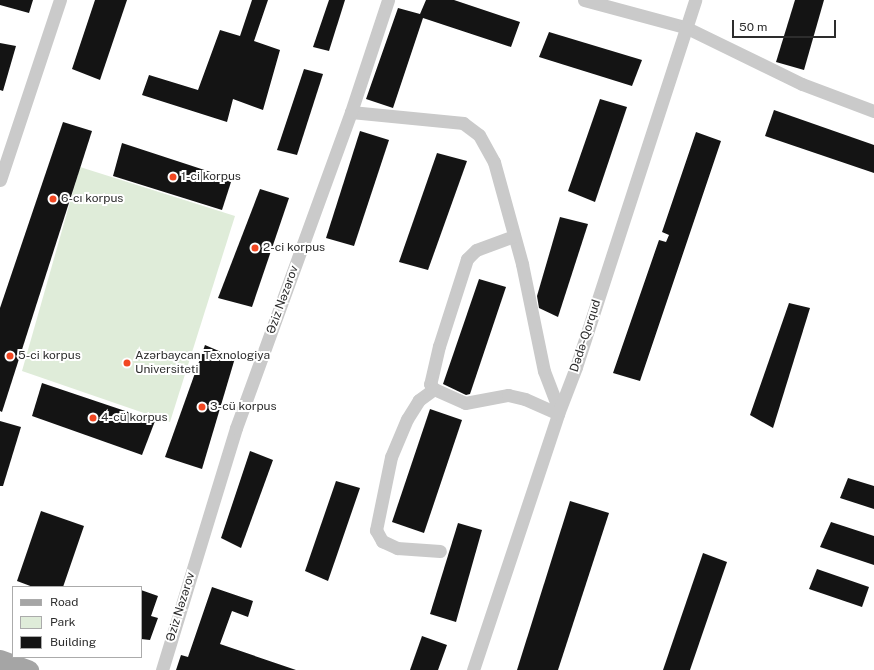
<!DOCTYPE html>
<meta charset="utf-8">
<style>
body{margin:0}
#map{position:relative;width:874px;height:670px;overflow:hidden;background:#fff;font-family:"Public Sans",sans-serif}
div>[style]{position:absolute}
.green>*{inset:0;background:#dfecd9}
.building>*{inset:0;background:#141414}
.minor>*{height:13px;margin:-6.5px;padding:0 6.5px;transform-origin:6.5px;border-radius:6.5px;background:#cacaca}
.primary>*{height:21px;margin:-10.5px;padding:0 10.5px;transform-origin:10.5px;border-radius:10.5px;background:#a5a5a5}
.dots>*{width:11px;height:11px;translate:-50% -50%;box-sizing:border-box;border:2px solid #fff;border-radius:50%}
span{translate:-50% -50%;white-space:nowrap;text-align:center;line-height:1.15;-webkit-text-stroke:4px #fff;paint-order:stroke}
.poi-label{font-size:12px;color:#2d2d2d}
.left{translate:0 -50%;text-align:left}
.street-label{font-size:12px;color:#2d2d2d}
.legend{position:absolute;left:12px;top:586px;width:130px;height:72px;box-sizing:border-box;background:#fff;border:1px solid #ababab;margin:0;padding:5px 7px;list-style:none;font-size:12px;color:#2d2d2d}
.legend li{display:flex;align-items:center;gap:8px;height:20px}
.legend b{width:20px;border:1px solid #ababab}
.scale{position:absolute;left:732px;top:20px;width:104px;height:18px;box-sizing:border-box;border:2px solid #2d2d2d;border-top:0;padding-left:5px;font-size:12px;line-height:14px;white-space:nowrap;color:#2d2d2d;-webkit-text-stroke:3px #fff;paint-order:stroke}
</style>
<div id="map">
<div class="green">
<div style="clip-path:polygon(80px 167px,235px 216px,170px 422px,22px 371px)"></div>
</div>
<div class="building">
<div style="clip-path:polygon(0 0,33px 0,29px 13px,0 5px)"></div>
<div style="clip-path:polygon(95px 0,127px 0,100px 80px,72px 69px)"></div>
<div style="clip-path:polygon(252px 0,268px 0,254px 41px,280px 50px,263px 110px,233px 99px,227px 122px,142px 95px,149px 75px,198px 90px,220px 30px,240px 36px)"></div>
<div style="clip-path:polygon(329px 0,345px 0,329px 51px,313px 47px)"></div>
<div style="clip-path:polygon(426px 0,454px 0,520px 22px,511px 47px,423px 18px,393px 108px,366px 99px,398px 8px,420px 14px)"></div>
<div style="clip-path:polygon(795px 0,824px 0,804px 70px,776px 62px)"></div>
<div style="clip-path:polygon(549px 32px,642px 60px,632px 86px,539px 57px)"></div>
<div style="clip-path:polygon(0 43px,16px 46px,3px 91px,0 90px)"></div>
<div style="clip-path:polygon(304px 69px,323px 74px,297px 155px,277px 150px)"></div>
<div style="clip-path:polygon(600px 99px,627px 107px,595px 202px,568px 191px)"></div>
<div style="clip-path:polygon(774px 110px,874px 145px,874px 173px,765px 136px)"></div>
<div style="clip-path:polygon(63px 122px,92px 131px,2px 412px,0 411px,0 308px)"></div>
<div style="clip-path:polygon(360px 131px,389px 140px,354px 246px,326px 238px)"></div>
<div style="clip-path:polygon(696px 132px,721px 141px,640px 381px,613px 373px,659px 240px,666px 242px,669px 235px,662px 232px)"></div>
<div style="clip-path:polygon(122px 143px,232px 179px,222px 210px,113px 176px)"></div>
<div style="clip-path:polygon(437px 153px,467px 161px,428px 270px,399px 262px)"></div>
<div style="clip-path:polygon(260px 189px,289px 198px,252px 307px,218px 298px)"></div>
<div style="clip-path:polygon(560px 217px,588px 224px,558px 317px,539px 308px,537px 296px)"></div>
<div style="clip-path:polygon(479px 279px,506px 287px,470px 394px,466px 395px,443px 384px)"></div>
<div style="clip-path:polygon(789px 303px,810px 308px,773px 428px,750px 415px)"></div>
<div style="clip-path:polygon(205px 345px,235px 358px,202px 469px,165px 457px)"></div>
<div style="clip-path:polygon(42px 383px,155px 421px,142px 455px,32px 416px)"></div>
<div style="clip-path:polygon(430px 409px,462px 420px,424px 533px,392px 522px)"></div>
<div style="clip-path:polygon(0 421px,21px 427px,3px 486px,0 486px)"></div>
<div style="clip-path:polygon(250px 451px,273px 460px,241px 548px,221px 538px)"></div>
<div style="clip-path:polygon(848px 478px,874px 486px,874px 509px,840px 498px)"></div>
<div style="clip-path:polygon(336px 481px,360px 488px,328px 581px,305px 571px)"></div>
<div style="clip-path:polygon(570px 501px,609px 513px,558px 670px,517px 670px)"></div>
<div style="clip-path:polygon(41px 511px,84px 526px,63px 587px,33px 587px,17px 581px)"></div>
<div style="clip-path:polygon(831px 522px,874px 536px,874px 565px,820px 547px)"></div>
<div style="clip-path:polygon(458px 523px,482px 530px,456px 622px,430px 614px)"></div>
<div style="clip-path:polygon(703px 553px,727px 562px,690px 670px,663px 670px)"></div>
<div style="clip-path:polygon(817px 569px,869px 587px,862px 607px,809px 589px)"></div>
<div style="clip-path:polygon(212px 587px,253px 601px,248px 617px,232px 611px,220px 644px,296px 670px,176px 670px,181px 655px,188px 657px)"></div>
<div style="clip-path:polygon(141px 590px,158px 596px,151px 616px,158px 618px,150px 640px,141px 639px)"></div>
<div style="clip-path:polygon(422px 636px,447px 645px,438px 670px,410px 670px)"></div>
</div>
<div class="minor">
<div style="left:584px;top:0;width:105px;rotate:15deg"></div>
<div style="left:685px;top:27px;width:130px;rotate:26deg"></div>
<div style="left:802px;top:84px;width:77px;rotate:20.6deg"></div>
<div style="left:351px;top:112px;width:113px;rotate:5.6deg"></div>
<div style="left:463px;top:123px;width:20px;rotate:37deg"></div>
<div style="left:479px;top:135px;width:31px;rotate:61deg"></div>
<div style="left:494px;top:162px;width:106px;rotate:74.6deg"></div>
<div style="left:522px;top:264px;width:109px;rotate:78.4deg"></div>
<div style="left:544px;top:371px;width:42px;rotate:69deg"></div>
<div style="left:0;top:180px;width:190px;rotate:-71.6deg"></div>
<div style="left:514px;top:236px;width:40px;rotate:159.8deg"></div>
<div style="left:476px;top:250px;width:13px;rotate:135deg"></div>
<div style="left:467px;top:259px;width:91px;rotate:107.8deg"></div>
<div style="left:439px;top:346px;width:39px;rotate:103deg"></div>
<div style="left:430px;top:384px;width:6px;rotate:51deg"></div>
<div style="left:434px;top:389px;width:34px;rotate:24deg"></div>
<div style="left:465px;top:403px;width:44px;rotate:-10.5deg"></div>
<div style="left:508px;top:395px;width:17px;rotate:13deg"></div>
<div style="left:525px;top:399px;width:36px;rotate:24deg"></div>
<div style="left:434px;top:389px;width:19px;rotate:144deg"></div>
<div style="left:419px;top:400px;width:22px;rotate:122deg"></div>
<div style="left:407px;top:419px;width:41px;rotate:112.8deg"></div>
<div style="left:391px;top:457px;width:75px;rotate:101.6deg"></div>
<div style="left:376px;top:530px;width:13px;rotate:61deg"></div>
<div style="left:382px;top:541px;width:17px;rotate:25deg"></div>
<div style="left:397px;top:548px;width:43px;rotate:4deg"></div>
<div style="left:162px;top:670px;width:253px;rotate:-73deg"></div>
<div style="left:236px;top:428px;width:336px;rotate:-70deg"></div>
<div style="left:351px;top:112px;width:118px;rotate:-71.7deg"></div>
<div style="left:473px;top:670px;width:270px;rotate:-71.6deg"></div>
<div style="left:558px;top:414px;width:50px;rotate:-69deg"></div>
<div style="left:576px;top:367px;width:386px;rotate:-72deg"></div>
</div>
<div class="primary">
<div style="left:0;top:660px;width:30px;rotate:20deg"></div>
</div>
<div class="dots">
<div style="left:173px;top:177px;background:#f24722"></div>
<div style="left:53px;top:199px;background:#f24722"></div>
<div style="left:255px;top:248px;background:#f24722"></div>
<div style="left:10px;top:356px;background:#f24722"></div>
<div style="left:127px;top:363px;background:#f24722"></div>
<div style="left:202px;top:407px;background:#f24722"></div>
<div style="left:93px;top:418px;background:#f24722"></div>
</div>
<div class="poi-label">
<span class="left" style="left:181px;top:177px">1-ci korpus</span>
<span class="left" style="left:61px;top:199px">6-cı korpus</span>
<span class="left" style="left:263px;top:248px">2-ci korpus</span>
<span class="left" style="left:18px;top:356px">5-ci korpus</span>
<span class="left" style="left:135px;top:363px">Azərbaycan Texnologiya<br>Universiteti</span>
<span class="left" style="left:210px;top:407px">3-cü korpus</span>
<span class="left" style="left:101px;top:418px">4-cü korpus</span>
</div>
<div class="street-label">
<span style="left:283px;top:300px;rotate:-70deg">Əziz Nəzərov</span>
<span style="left:586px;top:336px;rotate:-72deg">Dədə-Qorqud</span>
<span style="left:181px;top:607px;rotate:-73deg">Əziz Nəzərov</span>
</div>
<ul class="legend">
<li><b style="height:5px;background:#a5a5a5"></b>Road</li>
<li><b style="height:11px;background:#dfecd9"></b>Park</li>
<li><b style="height:11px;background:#141414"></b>Building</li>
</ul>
<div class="scale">50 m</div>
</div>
